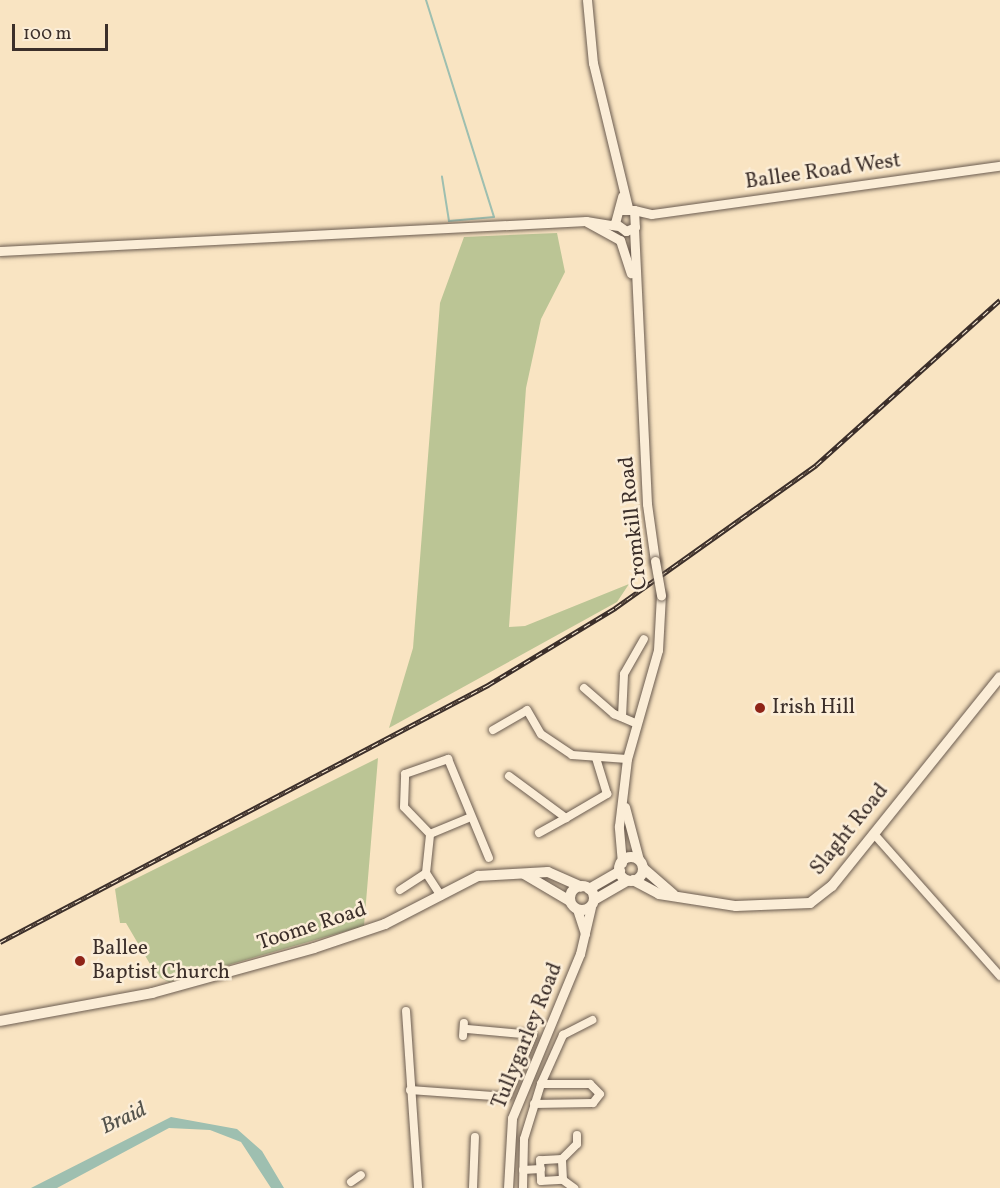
<!DOCTYPE html>
<style>
body{margin:0}
#map{position:relative;width:1000px;height:1188px;overflow:hidden;background:#f9e4c2;font-family:Vollkorn,serif}
div>[style]{position:absolute}
.green>*{inset:0;background:#bbc595}
.water>*{inset:0;background:#9ebfb0}
.stream>*{height:2px;margin:-1px;padding:0 1px;transform-origin:1px;border-radius:1px;background:#9ebfb0}
.roads{filter:drop-shadow(0 0 2px #6b5c50) drop-shadow(0 0 2px #6b5c50)}
.minor>*{height:8px;margin:-4px;padding:0 4px;transform-origin:4px;border-radius:4px;background:#fbedd7}
.tertiary>*{height:9px;margin:-4.5px;padding:0 4.5px;transform-origin:4.5px;border-radius:4.5px;background:#fbedd7}
.secondary>*{height:10px;margin:-5px;padding:0 5px;transform-origin:5px;border-radius:5px;background:#fbedd7}
.secondary>.ring{margin:-5px;padding:0;box-sizing:content-box;background:none;border:10px solid #fbedd7;border-radius:50%}
.rail>*{height:4.5px;margin-top:-2.25px;transform-origin:0;background:repeating-linear-gradient(90deg,#fbedd7 0 7px,#3c2f2a 0 14px);box-sizing:border-box;border-block:2px solid #3c2f2a}
.bridges{filter:drop-shadow(0 0 2px #6b5c50) drop-shadow(0 0 2px #6b5c50)}
.tertiary-bridge>*{height:9px;margin:-4.5px;padding:0 4.5px;transform-origin:4.5px;border-radius:4.5px;background:#fbedd7}
.dots>*{width:16px;height:16px;translate:-50% -50%;box-sizing:border-box;border:3px solid #fbedd7;border-radius:50%}
span{translate:-50% -50%;white-space:nowrap;text-align:center;line-height:1.15;-webkit-text-stroke:5px #fbedd7;paint-order:stroke}
.street-label{font-size:21px;color:#3c2f2a}
.poi-label{font-size:21px;color:#3c2f2a}
.left{translate:0 -50%;text-align:left}
.water-label{font-size:22px;color:#54534c;font-style:italic}
.scale{position:absolute;left:12px;top:24px;width:96px;height:27px;box-sizing:border-box;border:3px solid #3c2f2a;border-top:0;padding-left:8px;font-size:18px;line-height:21px;white-space:nowrap;color:#3c2f2a;-webkit-text-stroke:4px #fbedd7;paint-order:stroke}
</style>
<div id="map">
<div class="green">
<div style="clip-path:polygon(557px 233px,565px 272px,541px 319px,526px 388px,509px 627px,525px 626px,629px 584px,617px 602px,389px 728px,413px 648px,440px 303px,464px 237px)"></div>
<div style="clip-path:polygon(378px 758px,364px 926px,169px 982px,157px 976px,126px 923px,120px 923px,115px 889px)"></div>
</div>
<div class="water">
<div style="clip-path:polygon(171px 1117px,237px 1129px,262px 1151px,284px 1188px,271px 1188px,241px 1142px,210px 1130px,169px 1128px,57px 1188px,31px 1188px)"></div>
</div>
<div class="stream">
<div style="left:426px;top:0;width:227px;rotate:72.6deg"></div>
<div style="left:494px;top:217px;width:45px;rotate:174.9deg"></div>
<div style="left:449px;top:221px;width:45px;rotate:-99deg"></div>
</div>
<div class="roads">
<div class="minor">
<div style="left:584px;top:688px;width:40px;rotate:41deg"></div>
<div style="left:614px;top:714px;width:23px;rotate:23deg"></div>
<div style="left:622px;top:717px;width:43px;rotate:-87.3deg"></div>
<div style="left:624px;top:674px;width:40px;rotate:-60.3deg"></div>
<div style="left:493px;top:730px;width:39px;rotate:-30deg"></div>
<div style="left:527px;top:710px;width:28px;rotate:60deg"></div>
<div style="left:541px;top:734px;width:37px;rotate:34deg"></div>
<div style="left:572px;top:755px;width:55px;rotate:4.2deg"></div>
<div style="left:509px;top:776px;width:71px;rotate:36.4deg"></div>
<div style="left:566px;top:818px;width:48px;rotate:-30.3deg"></div>
<div style="left:607px;top:794px;width:38px;rotate:-107deg"></div>
<div style="left:539px;top:833px;width:31px;rotate:-29deg"></div>
<div style="left:430px;top:834px;width:44px;rotate:-22.5deg"></div>
<div style="left:874px;top:834px;width:190px;rotate:48.4deg"></div>
<div style="left:400px;top:890px;width:31px;rotate:-33deg"></div>
<div style="left:441px;top:896px;width:27px;rotate:-123deg"></div>
<div style="left:426px;top:873px;width:39px;rotate:-84deg"></div>
<div style="left:430px;top:834px;width:37px;rotate:-134deg"></div>
<div style="left:404px;top:807px;width:33px;rotate:-88deg"></div>
<div style="left:405px;top:774px;width:46px;rotate:-19.2deg"></div>
<div style="left:448px;top:759px;width:107px;rotate:67.5deg"></div>
<div style="left:406px;top:1011px;width:177px;rotate:86.1deg"></div>
<div style="left:463px;top:1036px;width:13px;rotate:-86deg"></div>
<div style="left:410px;top:1090px;width:97px;rotate:4.1deg"></div>
<div style="left:507px;top:1097px;width:67px;rotate:-67.2deg"></div>
<div style="left:533px;top:1035px;width:66px;rotate:-174.8deg"></div>
<div style="left:534px;top:1104px;width:59px;rotate:-1deg"></div>
<div style="left:593px;top:1103px;width:11px;rotate:-52deg"></div>
<div style="left:600px;top:1094px;width:14px;rotate:-135deg"></div>
<div style="left:590px;top:1084px;width:49px;rotate:180deg"></div>
<div style="left:562px;top:1159px;width:21px;rotate:-45deg"></div>
<div style="left:577px;top:1144px;width:9px;rotate:-90deg"></div>
<div style="left:523px;top:1170px;width:18px;rotate:-3deg"></div>
<div style="left:563px;top:1180px;width:21px;rotate:-93deg"></div>
<div style="left:562px;top:1159px;width:22px;rotate:177deg"></div>
<div style="left:540px;top:1160px;width:21px;rotate:87deg"></div>
<div style="left:541px;top:1181px;width:22px;rotate:-3deg"></div>
<div style="left:563px;top:1180px;width:14px;rotate:36deg"></div>
<div style="left:351px;top:1182px;width:12px;rotate:-35deg"></div>
<div style="left:473px;top:1188px;width:51px;rotate:-87.8deg"></div>
<div style="left:523px;top:1188px;width:49px;rotate:-88.8deg"></div>
<div style="left:524px;top:1139px;width:58px;rotate:-72.8deg"></div>
<div style="left:541px;top:1084px;width:54px;rotate:-65.8deg"></div>
<div style="left:563px;top:1035px;width:33px;rotate:-27deg"></div>
</div>
<div class="tertiary">
<div style="left:587px;top:0;width:63px;rotate:84.6deg"></div>
<div style="left:593px;top:63px;width:149px;rotate:76.4deg"></div>
<div style="left:619px;top:210px;width:15px"></div>
<div style="left:634px;top:210px;width:17px;rotate:87deg"></div>
<div style="left:635px;top:227px;width:10px;rotate:156deg"></div>
<div style="left:626px;top:231px;width:14px;rotate:-144deg"></div>
<div style="left:615px;top:223px;width:28px;rotate:-75deg"></div>
<div style="left:634px;top:210px;width:18px;rotate:13deg"></div>
<div style="left:652px;top:214px;width:351px;rotate:-7.9deg"></div>
<div style="left:587px;top:222px;width:38px;rotate:29deg"></div>
<div style="left:620px;top:240px;width:35px;rotate:72deg"></div>
<div style="left:634px;top:228px;width:276px;rotate:87.3deg"></div>
<div style="left:647px;top:504px;width:58px;rotate:82deg"></div>
<div style="left:0;top:251px;width:587px;rotate:-2.93deg"></div>
<div style="left:586px;top:221px;width:31px;rotate:9deg"></div>
<div style="left:625px;top:807px;width:55px;rotate:75.2deg"></div>
<div style="left:622px;top:863px;width:37px;rotate:-95deg"></div>
<div style="left:619px;top:826px;width:67px;rotate:-83.2deg"></div>
<div style="left:627px;top:759px;width:113px;rotate:-74.1deg"></div>
<div style="left:658px;top:650px;width:55px;rotate:-86.9deg"></div>
<div style="left:577px;top:909px;width:26px;rotate:72deg"></div>
<div style="left:508px;top:1188px;width:70px;rotate:-86.7deg"></div>
<div style="left:512px;top:1118px;width:178px;rotate:-67.5deg"></div>
<div style="left:580px;top:954px;width:48px;rotate:-76.8deg"></div>
</div>
<div class="secondary">
<div class="ring" style="left:619px;top:857px;width:14px;height:14px"></div>
<div style="left:643px;top:868px;width:40px;rotate:41deg"></div>
<div style="left:524px;top:874px;width:53px;rotate:30.4deg"></div>
<div style="left:633px;top:880px;width:30px;rotate:28deg"></div>
<div style="left:659px;top:894px;width:78px;rotate:8.9deg"></div>
<div style="left:736px;top:906px;width:74px;rotate:-2.3deg"></div>
<div style="left:810px;top:903px;width:28px;rotate:-38deg"></div>
<div style="left:832px;top:886px;width:268px;rotate:-51.2deg"></div>
<div class="ring" style="left:570px;top:886px;width:14px;height:14px"></div>
<div style="left:589px;top:889px;width:36px;rotate:-30deg"></div>
<div style="left:594px;top:900px;width:39px;rotate:-30deg"></div>
<div style="left:0;top:1021px;width:155px;rotate:-10.4deg"></div>
<div style="left:152px;top:993px;width:168px;rotate:-15.5deg"></div>
<div style="left:314px;top:948px;width:75px;rotate:-18.7deg"></div>
<div style="left:385px;top:924px;width:105px;rotate:-27.3deg"></div>
<div style="left:478px;top:876px;width:70px;rotate:-3.3deg"></div>
<div style="left:548px;top:872px;width:36px;rotate:24deg"></div>
</div>
</div>
<div class="rail">
<div style="left:0;top:942px;width:552px;rotate:-27.77deg"></div>
<div style="left:488px;top:685px;width:149px;rotate:-31.2deg"></div>
<div style="left:615px;top:608px;width:247px;rotate:-35.4deg"></div>
<div style="left:816px;top:465px;width:247px;rotate:-41.9deg"></div>
</div>
<div class="bridges">
<div class="tertiary-bridge">
<div style="left:655px;top:561px;width:35px;rotate:80deg"></div>
</div>
</div>
<div class="dots">
<div style="left:760px;top:708px;background:#8f2418"></div>
<div style="left:80px;top:961px;background:#8f2418"></div>
</div>
<div class="street-label">
<span style="left:823px;top:172px;rotate:-8deg">Ballee Road West</span>
<span style="left:634px;top:523px;rotate:-96deg">Cromkill Road</span>
<span style="left:850px;top:830px;rotate:-51deg">Slaght Road</span>
<span style="left:312px;top:927px;rotate:-18deg">Toome Road</span>
<span style="left:528px;top:1036px;rotate:-68deg">Tullygarley Road</span>
</div>
<div class="poi-label">
<span class="left" style="left:772px;top:708px">Irish Hill</span>
<span class="left" style="left:92px;top:961px">Ballee<br>Baptist Church</span>
</div>
<div class="water-label">
<span style="left:124px;top:1119px;rotate:-25deg">Braid</span>
</div>
<div class="scale">100 m</div>
</div>
